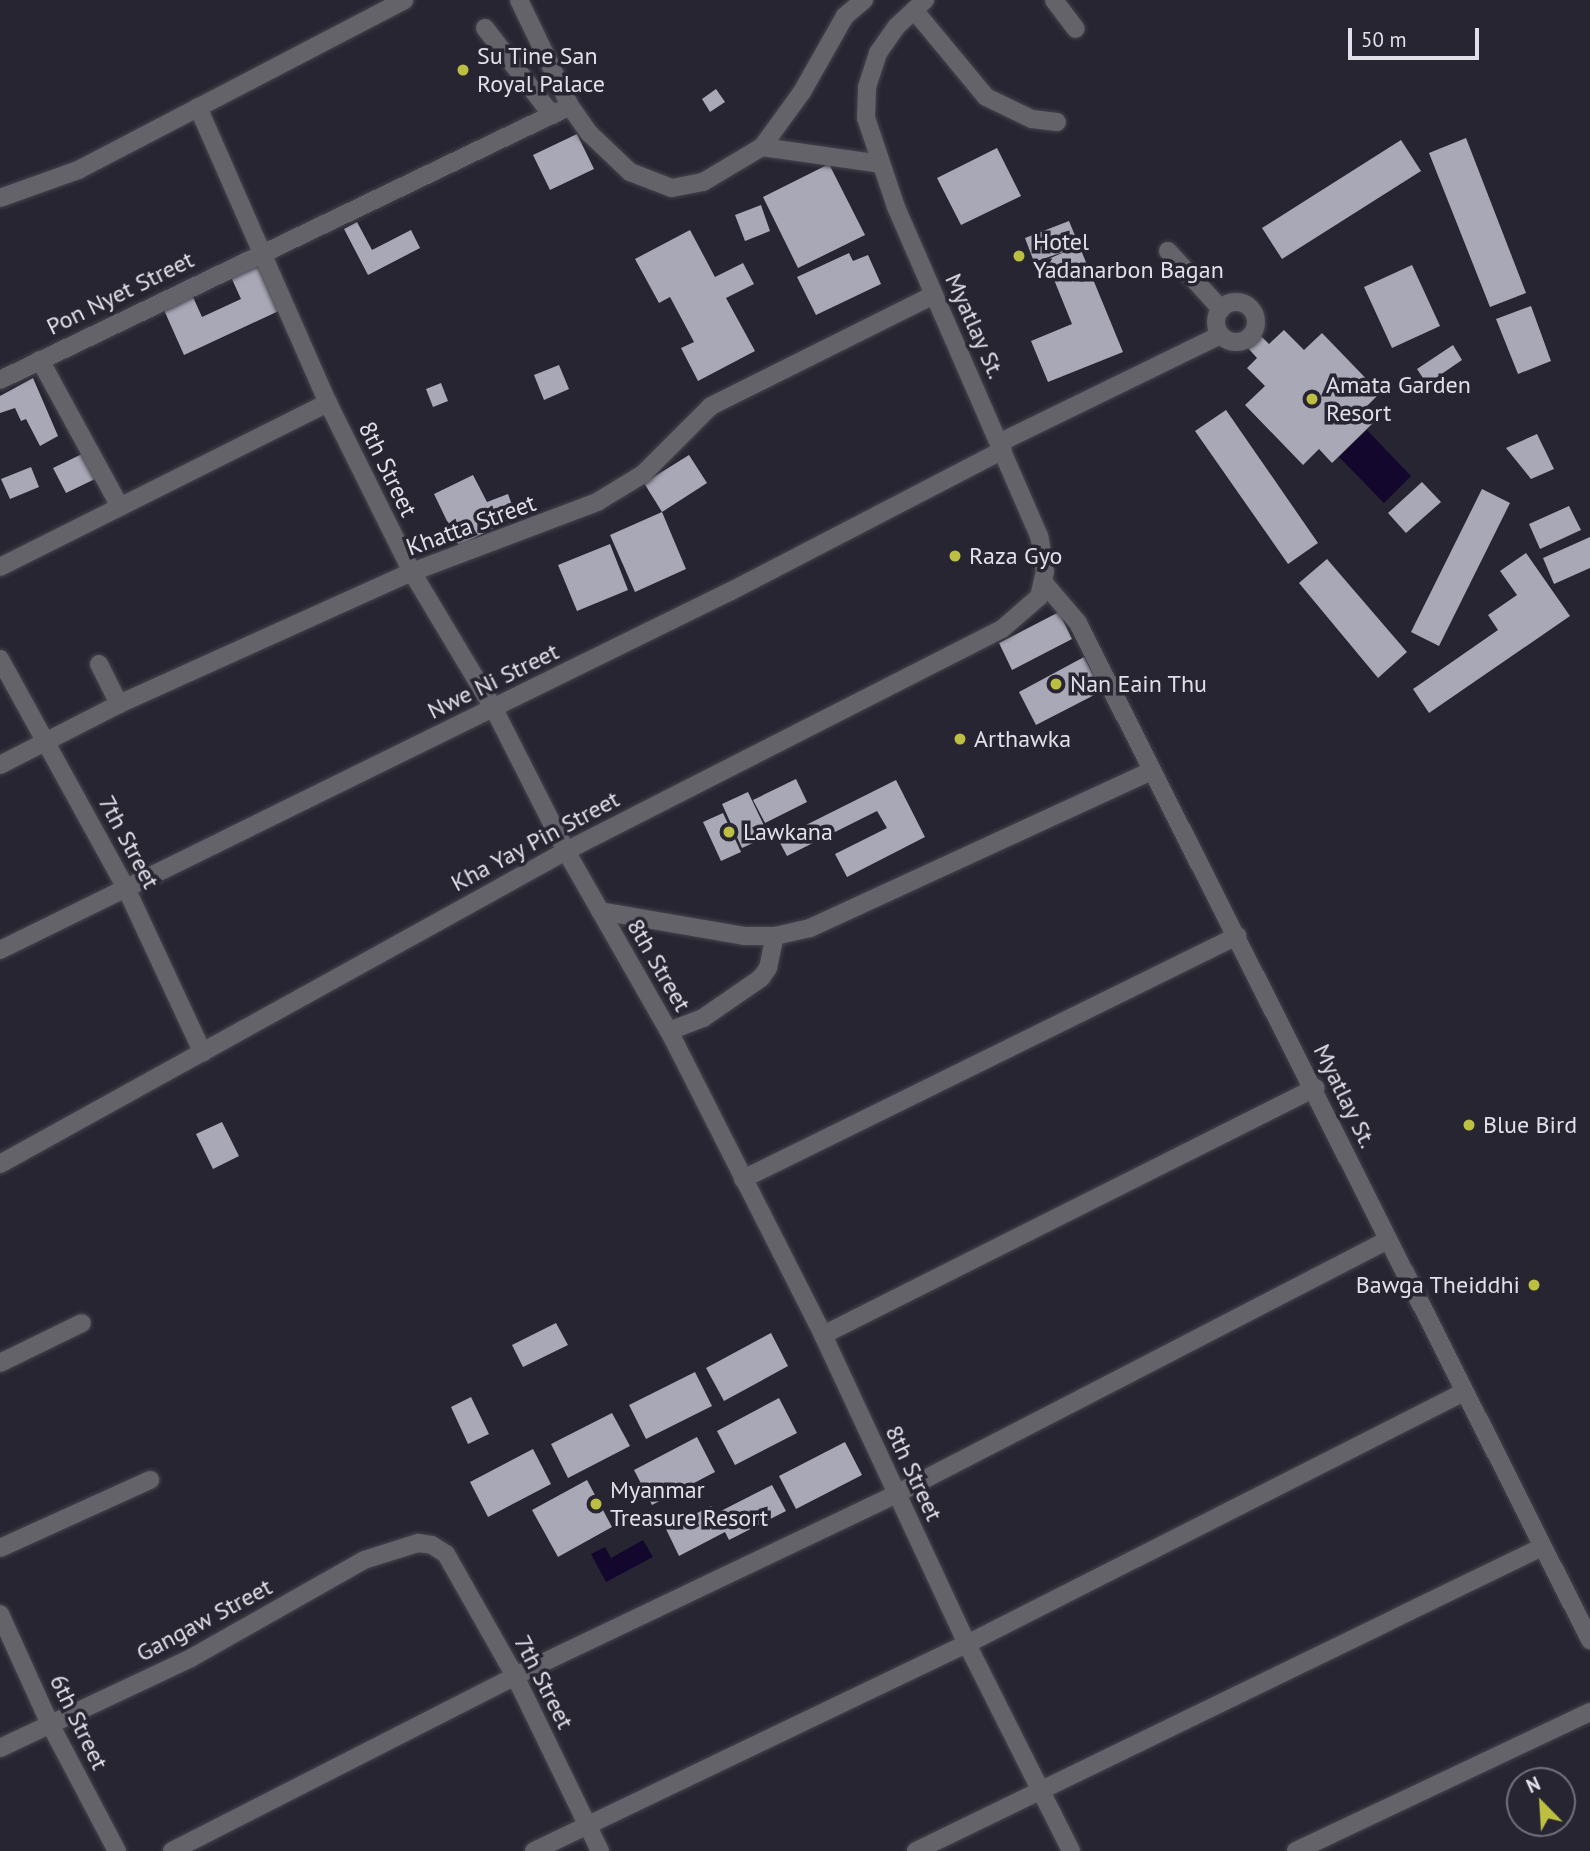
<!DOCTYPE html>
<style>
body{margin:0}
#map{position:relative;width:1590px;height:1851px;overflow:hidden;background:#272531;font-family:"PT Sans",sans-serif}
div>[style]{position:absolute}
.water>*{inset:0;background:#13072e}
.building>*{inset:0;background:#a9a8b7}
.roads{filter:drop-shadow(0 0 2px #45434e) drop-shadow(0 0 2px #45434e)}
.minor>*{height:18px;margin:-9px;padding:0 9px;transform-origin:9px;border-radius:9px;background:#64636a}
.minor>.ring{margin:-9px;padding:0;box-sizing:content-box;background:none;border:18px solid #64636a;border-radius:50%}
.dots>*{width:19px;height:19px;translate:-50% -50%;box-sizing:border-box;border:4px solid #272531;border-radius:50%}
span{translate:-50% -50%;white-space:nowrap;text-align:center;line-height:1.15;-webkit-text-stroke:7px #272531;paint-order:stroke}
.poi-label{font-size:24px;color:#e1e0e8}
.left{translate:0 -50%;text-align:left}
.right{translate:-100% -50%;text-align:right}
.street-label{font-size:24px;color:#e1e0e8}
.north{position:absolute;left:1506px;top:1767px;width:70px;height:70px;box-sizing:border-box;background:#272531;border:2px solid #71707a;border-radius:50%;rotate:336deg;font-size:19px;font-weight:700;line-height:28px;text-align:center;color:#e1e0e8}
.north::after{content:'';display:block;margin:auto;width:24px;height:32px;background:#bdbf43;clip-path:polygon(50% 0,100% 100%,50% 72%,0 100%)}
.scale{position:absolute;left:1348px;top:28px;width:131px;height:32px;box-sizing:border-box;border:4px solid #e1e0e8;border-top:0;padding-left:9px;font-size:21px;line-height:24px;white-space:nowrap;color:#e1e0e8;-webkit-text-stroke:5px #272531;paint-order:stroke}
</style>
<div id="map">
<div class="water">
<div style="clip-path:polygon(1367px 430px,1411px 476px,1384px 503px,1339px 457px)"></div>
<div style="clip-path:polygon(643px 1540px,653px 1557px,606px 1582px,591px 1554px,605px 1547px,611px 1558px)"></div>
</div>
<div class="building">
<div style="clip-path:polygon(716px 89px,725px 102px,710px 112px,702px 99px)"></div>
<div style="clip-path:polygon(577px 134px,594px 169px,550px 190px,533px 155px)"></div>
<div style="clip-path:polygon(1466px 138px,1526px 293px,1490px 307px,1429px 153px)"></div>
<div style="clip-path:polygon(1401px 140px,1421px 171px,1282px 259px,1262px 228px)"></div>
<div style="clip-path:polygon(997px 148px,1021px 196px,961px 225px,937px 178px)"></div>
<div style="clip-path:polygon(829px 164px,865px 235px,798px 268px,763px 197px)"></div>
<div style="clip-path:polygon(761px 205px,770px 231px,745px 241px,735px 215px)"></div>
<div style="clip-path:polygon(1069px 221px,1123px 352px,1048px 382px,1031px 341px,1072px 324px,1046px 260px,1069px 250px,1034px 262px,1025px 238px)"></div>
<div style="clip-path:polygon(357px 222px,372px 250px,411px 230px,420px 248px,368px 275px,344px 229px)"></div>
<div style="clip-path:polygon(690px 230px,715px 277px,743px 263px,754px 284px,726px 298px,755px 351px,698px 381px,681px 348px,694px 342px,670px 297px,659px 303px,635px 259px)"></div>
<div style="clip-path:polygon(849px 253px,853px 261px,868px 255px,881px 284px,816px 315px,797px 277px)"></div>
<div style="clip-path:polygon(262px 263px,283px 309px,184px 355px,164px 310px,193px 297px,202px 317px,241px 299px,231px 277px)"></div>
<div style="clip-path:polygon(1412px 265px,1440px 326px,1392px 348px,1364px 287px)"></div>
<div style="clip-path:polygon(1531px 306px,1551px 361px,1518px 374px,1496px 319px)"></div>
<div style="clip-path:polygon(1284px 330px,1304px 350px,1322px 333px,1380px 393px,1364px 409px,1375px 421px,1332px 463px,1319px 449px,1303px 465px,1245px 405px,1265px 386px,1247px 368px,1257px 358px,1247px 347px,1260px 335px,1269px 344px)"></div>
<div style="clip-path:polygon(1453px 345px,1462px 360px,1427px 384px,1417px 369px)"></div>
<div style="clip-path:polygon(559px 365px,569px 389px,544px 400px,534px 375px)"></div>
<div style="clip-path:polygon(33px 378px,58px 436px,40px 446px,26px 419px,21px 421px,15px 408px,0 413px,0 396px)"></div>
<div style="clip-path:polygon(441px 383px,448px 401px,433px 407px,426px 389px)"></div>
<div style="clip-path:polygon(1226px 410px,1318px 543px,1288px 564px,1195px 431px)"></div>
<div style="clip-path:polygon(1537px 434px,1554px 469px,1531px 479px,1506px 448px)"></div>
<div style="clip-path:polygon(82px 454px,95px 479px,66px 493px,53px 468px)"></div>
<div style="clip-path:polygon(689px 455px,707px 483px,662px 512px,644px 483px)"></div>
<div style="clip-path:polygon(31px 467px,39px 487px,10px 499px,1px 479px)"></div>
<div style="clip-path:polygon(473px 475px,487px 502px,508px 494px,516px 516px,459px 546px,434px 494px)"></div>
<div style="clip-path:polygon(1422px 482px,1441px 502px,1406px 533px,1388px 513px)"></div>
<div style="clip-path:polygon(1482px 489px,1510px 503px,1439px 646px,1411px 632px)"></div>
<div style="clip-path:polygon(1569px 506px,1581px 530px,1540px 549px,1529px 524px)"></div>
<div style="clip-path:polygon(662px 512px,686px 569px,635px 592px,610px 535px)"></div>
<div style="clip-path:polygon(1590px 537px,1590px 568px,1554px 584px,1543px 558px)"></div>
<div style="clip-path:polygon(610px 544px,628px 590px,577px 611px,558px 565px)"></div>
<div style="clip-path:polygon(1526px 553px,1570px 616px,1429px 713px,1413px 689px,1498px 630px,1488px 615px,1517px 595px,1500px 571px)"></div>
<div style="clip-path:polygon(1327px 559px,1407px 652px,1378px 678px,1299px 583px)"></div>
<div style="clip-path:polygon(1059px 612px,1072px 639px,1012px 670px,999px 643px)"></div>
<div style="clip-path:polygon(1084px 657px,1102px 691px,1036px 725px,1019px 692px)"></div>
<div style="clip-path:polygon(796px 779px,807px 802px,765px 823px,753px 800px)"></div>
<div style="clip-path:polygon(896px 780px,925px 837px,847px 877px,835px 854px,887px 828px,877px 811px,787px 856px,778px 839px)"></div>
<div style="clip-path:polygon(748px 792px,769px 836px,742px 848px,722px 804px)"></div>
<div style="clip-path:polygon(723px 813px,741px 852px,721px 861px,703px 822px)"></div>
<div style="clip-path:polygon(222px 1122px,239px 1156px,213px 1169px,196px 1134px)"></div>
<div style="clip-path:polygon(556px 1323px,568px 1345px,523px 1367px,512px 1345px)"></div>
<div style="clip-path:polygon(771px 1333px,788px 1366px,724px 1401px,706px 1368px)"></div>
<div style="clip-path:polygon(695px 1372px,712px 1406px,646px 1439px,629px 1405px)"></div>
<div style="clip-path:polygon(471px 1397px,489px 1434px,468px 1444px,451px 1407px)"></div>
<div style="clip-path:polygon(779px 1398px,797px 1433px,735px 1465px,717px 1431px)"></div>
<div style="clip-path:polygon(612px 1413px,630px 1446px,568px 1478px,551px 1444px)"></div>
<div style="clip-path:polygon(697px 1437px,715px 1472px,652px 1505px,634px 1470px)"></div>
<div style="clip-path:polygon(845px 1442px,862px 1475px,796px 1509px,779px 1476px)"></div>
<div style="clip-path:polygon(533px 1449px,551px 1484px,488px 1517px,470px 1482px)"></div>
<div style="clip-path:polygon(587px 1480px,612px 1527px,558px 1557px,532px 1510px)"></div>
<div style="clip-path:polygon(772px 1485px,786px 1511px,729px 1540px,725px 1532px,679px 1556px,666px 1529px,711px 1506px,715px 1514px)"></div>
</div>
<div class="roads">
<div class="minor">
<div style="left:519px;top:0;width:118px;rotate:64.3deg"></div>
<div style="left:570px;top:106px;width:33px;rotate:55deg"></div>
<div style="left:589px;top:133px;width:57px;rotate:43.6deg"></div>
<div style="left:630px;top:172px;width:45px;rotate:20.9deg"></div>
<div style="left:672px;top:188px;width:32px;rotate:-11deg"></div>
<div style="left:703px;top:182px;width:69px;rotate:-30.7deg"></div>
<div style="left:762px;top:147px;width:68px;rotate:-54deg"></div>
<div style="left:802px;top:92px;width:87px;rotate:-60.5deg"></div>
<div style="left:845px;top:16px;width:25px;rotate:-40deg"></div>
<div style="left:1054px;top:0;width:36px;rotate:53deg"></div>
<div style="left:914px;top:10px;width:113px;rotate:50.4deg"></div>
<div style="left:986px;top:97px;width:51px;rotate:25.6deg"></div>
<div style="left:1032px;top:119px;width:25px;rotate:7deg"></div>
<div style="left:485px;top:28px;width:110px;rotate:52.4deg"></div>
<div style="left:198px;top:107px;width:323px;rotate:66.3deg"></div>
<div style="left:328px;top:403px;width:189px;rotate:63.6deg"></div>
<div style="left:412px;top:572px;width:160px;rotate:59.1deg"></div>
<div style="left:494px;top:709px;width:159px;rotate:63.1deg"></div>
<div style="left:566px;top:851px;width:214px;rotate:60.3deg"></div>
<div style="left:672px;top:1037px;width:334px;rotate:63.1deg"></div>
<div style="left:823px;top:1335px;width:341px;rotate:65deg"></div>
<div style="left:967px;top:1644px;width:232px;rotate:63.3deg"></div>
<div style="left:762px;top:147px;width:120px;rotate:8.1deg"></div>
<div style="left:0;top:198px;width:83px;rotate:-19.7deg"></div>
<div style="left:78px;top:170px;width:368px;rotate:-27.5deg"></div>
<div style="left:1168px;top:251px;width:79px;rotate:47.6deg"></div>
<div class="ring" style="left:1216px;top:302px;width:22px;height:22px"></div>
<div style="left:40px;top:360px;width:167px;rotate:61.4deg"></div>
<div style="left:0;top:380px;width:632px;rotate:-25.67deg"></div>
<div style="left:1001px;top:442px;width:244px;rotate:-26deg"></div>
<div style="left:0;top:567px;width:367px;rotate:-26.6deg"></div>
<div style="left:1044px;top:583px;width:52px;rotate:49.6deg"></div>
<div style="left:1078px;top:623px;width:1139px;rotate:63.28deg"></div>
<div style="left:0;top:659px;width:259px;rotate:61.2deg"></div>
<div style="left:125px;top:886px;width:184px;rotate:65deg"></div>
<div style="left:99px;top:664px;width:45px;rotate:63.4deg"></div>
<div style="left:0;top:765px;width:134px;rotate:-27.1deg"></div>
<div style="left:119px;top:704px;width:321px;rotate:-24.3deg"></div>
<div style="left:412px;top:572px;width:198px;rotate:-20.7deg"></div>
<div style="left:597px;top:502px;width:54px;rotate:-31.3deg"></div>
<div style="left:643px;top:474px;width:96px;rotate:-45deg"></div>
<div style="left:711px;top:406px;width:249px;rotate:-26.5deg"></div>
<div style="left:600px;top:911px;width:146px;rotate:9.8deg"></div>
<div style="left:744px;top:936px;width:31px"></div>
<div style="left:775px;top:936px;width:36px;rotate:-13deg"></div>
<div style="left:810px;top:928px;width:375px;rotate:-24.7deg"></div>
<div style="left:0;top:950px;width:814px;rotate:-26.16deg"></div>
<div style="left:731px;top:591px;width:306px;rotate:-27.4deg"></div>
<div style="left:669px;top:1031px;width:36px;rotate:-21deg"></div>
<div style="left:703px;top:1018px;width:70px;rotate:-34.6deg"></div>
<div style="left:761px;top:978px;width:12px;rotate:-55deg"></div>
<div style="left:768px;top:968px;width:33px;rotate:-78deg"></div>
<div style="left:0;top:1164px;width:647px;rotate:-28.94deg"></div>
<div style="left:566px;top:851px;width:489px;rotate:-27deg"></div>
<div style="left:1002px;top:629px;width:49px;rotate:-40.9deg"></div>
<div style="left:1039px;top:597px;width:26px;rotate:-77deg"></div>
<div style="left:1045px;top:572px;width:36px;rotate:-99deg"></div>
<div style="left:1039px;top:536px;width:359px;rotate:-113.5deg"></div>
<div style="left:896px;top:207px;width:94px;rotate:-108.6deg"></div>
<div style="left:866px;top:118px;width:31px;rotate:-88deg"></div>
<div style="left:867px;top:87px;width:36px;rotate:-72deg"></div>
<div style="left:878px;top:53px;width:32px;rotate:-55deg"></div>
<div style="left:896px;top:27px;width:40px;rotate:-43deg"></div>
<div style="left:743px;top:1179px;width:551px;rotate:-26.19deg"></div>
<div style="left:823px;top:1335px;width:551px;rotate:-26.66deg"></div>
<div style="left:0;top:1363px;width:91px;rotate:-26deg"></div>
<div style="left:0;top:1548px;width:165px;rotate:-24.4deg"></div>
<div style="left:0;top:1614px;width:121px;rotate:65.6deg"></div>
<div style="left:50px;top:1724px;width:144px;rotate:62.2deg"></div>
<div style="left:0;top:1748px;width:211px;rotate:-25.2deg"></div>
<div style="left:191px;top:1658px;width:199px;rotate:-29.5deg"></div>
<div style="left:364px;top:1560px;width:57px;rotate:-17.5deg"></div>
<div style="left:418px;top:1543px;width:14px;rotate:8deg"></div>
<div style="left:432px;top:1545px;width:17px;rotate:33deg"></div>
<div style="left:446px;top:1554px;width:140px;rotate:60.5deg"></div>
<div style="left:515px;top:1676px;width:195px;rotate:64.1deg"></div>
<div style="left:172px;top:1851px;width:385px;rotate:-27deg"></div>
<div style="left:515px;top:1676px;width:422px;rotate:-25.5deg"></div>
<div style="left:896px;top:1494px;width:554px;rotate:-27.31deg"></div>
<div style="left:534px;top:1851px;width:480px;rotate:-25.6deg"></div>
<div style="left:967px;top:1644px;width:555px;rotate:-26.89deg"></div>
<div style="left:916px;top:1851px;width:696px;rotate:-25.9deg"></div>
<div style="left:1296px;top:1851px;width:325px;rotate:-25.3deg"></div>
</div>
</div>
<div class="dots">
<div style="left:463px;top:70px;background:#bdbf43"></div>
<div style="left:1019px;top:256px;background:#bdbf43"></div>
<div style="left:1312px;top:399px;background:#bdbf43"></div>
<div style="left:955px;top:556px;background:#bdbf43"></div>
<div style="left:1056px;top:684px;background:#bdbf43"></div>
<div style="left:960px;top:739px;background:#bdbf43"></div>
<div style="left:729px;top:832px;background:#bdbf43"></div>
<div style="left:1469px;top:1125px;background:#bdbf43"></div>
<div style="left:1534px;top:1285px;background:#bdbf43"></div>
<div style="left:596px;top:1504px;background:#bdbf43"></div>
</div>
<div class="poi-label">
<span class="left" style="left:477px;top:70px">Su Tine San<br>Royal Palace</span>
<span class="left" style="left:1033px;top:256px">Hotel<br>Yadanarbon Bagan</span>
<span class="left" style="left:1326px;top:399px">Amata Garden<br>Resort</span>
<span class="left" style="left:969px;top:556px">Raza Gyo</span>
<span class="left" style="left:1070px;top:684px">Nan Eain Thu</span>
<span class="left" style="left:974px;top:739px">Arthawka</span>
<span class="left" style="left:743px;top:832px">Lawkana</span>
<span class="left" style="left:1483px;top:1125px">Blue Bird</span>
<span class="right" style="left:1520px;top:1285px">Bawga Theiddhi</span>
<span class="left" style="left:610px;top:1504px">Myanmar<br>Treasure Resort</span>
</div>
<div class="street-label">
<span style="left:120px;top:293px;rotate:-26deg">Pon Nyet Street</span>
<span style="left:975px;top:326px;rotate:66deg">Myatlay St.</span>
<span style="left:388px;top:469px;rotate:64deg">8th Street</span>
<span style="left:471px;top:525px;rotate:-20deg">Khatta Street</span>
<span style="left:493px;top:681px;rotate:-26deg">Nwe Ni Street</span>
<span style="left:535px;top:841px;rotate:-28deg">Kha Yay Pin Street</span>
<span style="left:129px;top:842px;rotate:62deg">7th Street</span>
<span style="left:659px;top:965px;rotate:60deg">8th Street</span>
<span style="left:1345px;top:1096px;rotate:64deg">Myatlay St.</span>
<span style="left:914px;top:1473px;rotate:65deg">8th Street</span>
<span style="left:204px;top:1620px;rotate:-28deg">Gangaw Street</span>
<span style="left:544px;top:1682px;rotate:63deg">7th Street</span>
<span style="left:79px;top:1722px;rotate:64deg">6th Street</span>
</div>
<div class="north">N</div>
<div class="scale">50 m</div>
</div>
